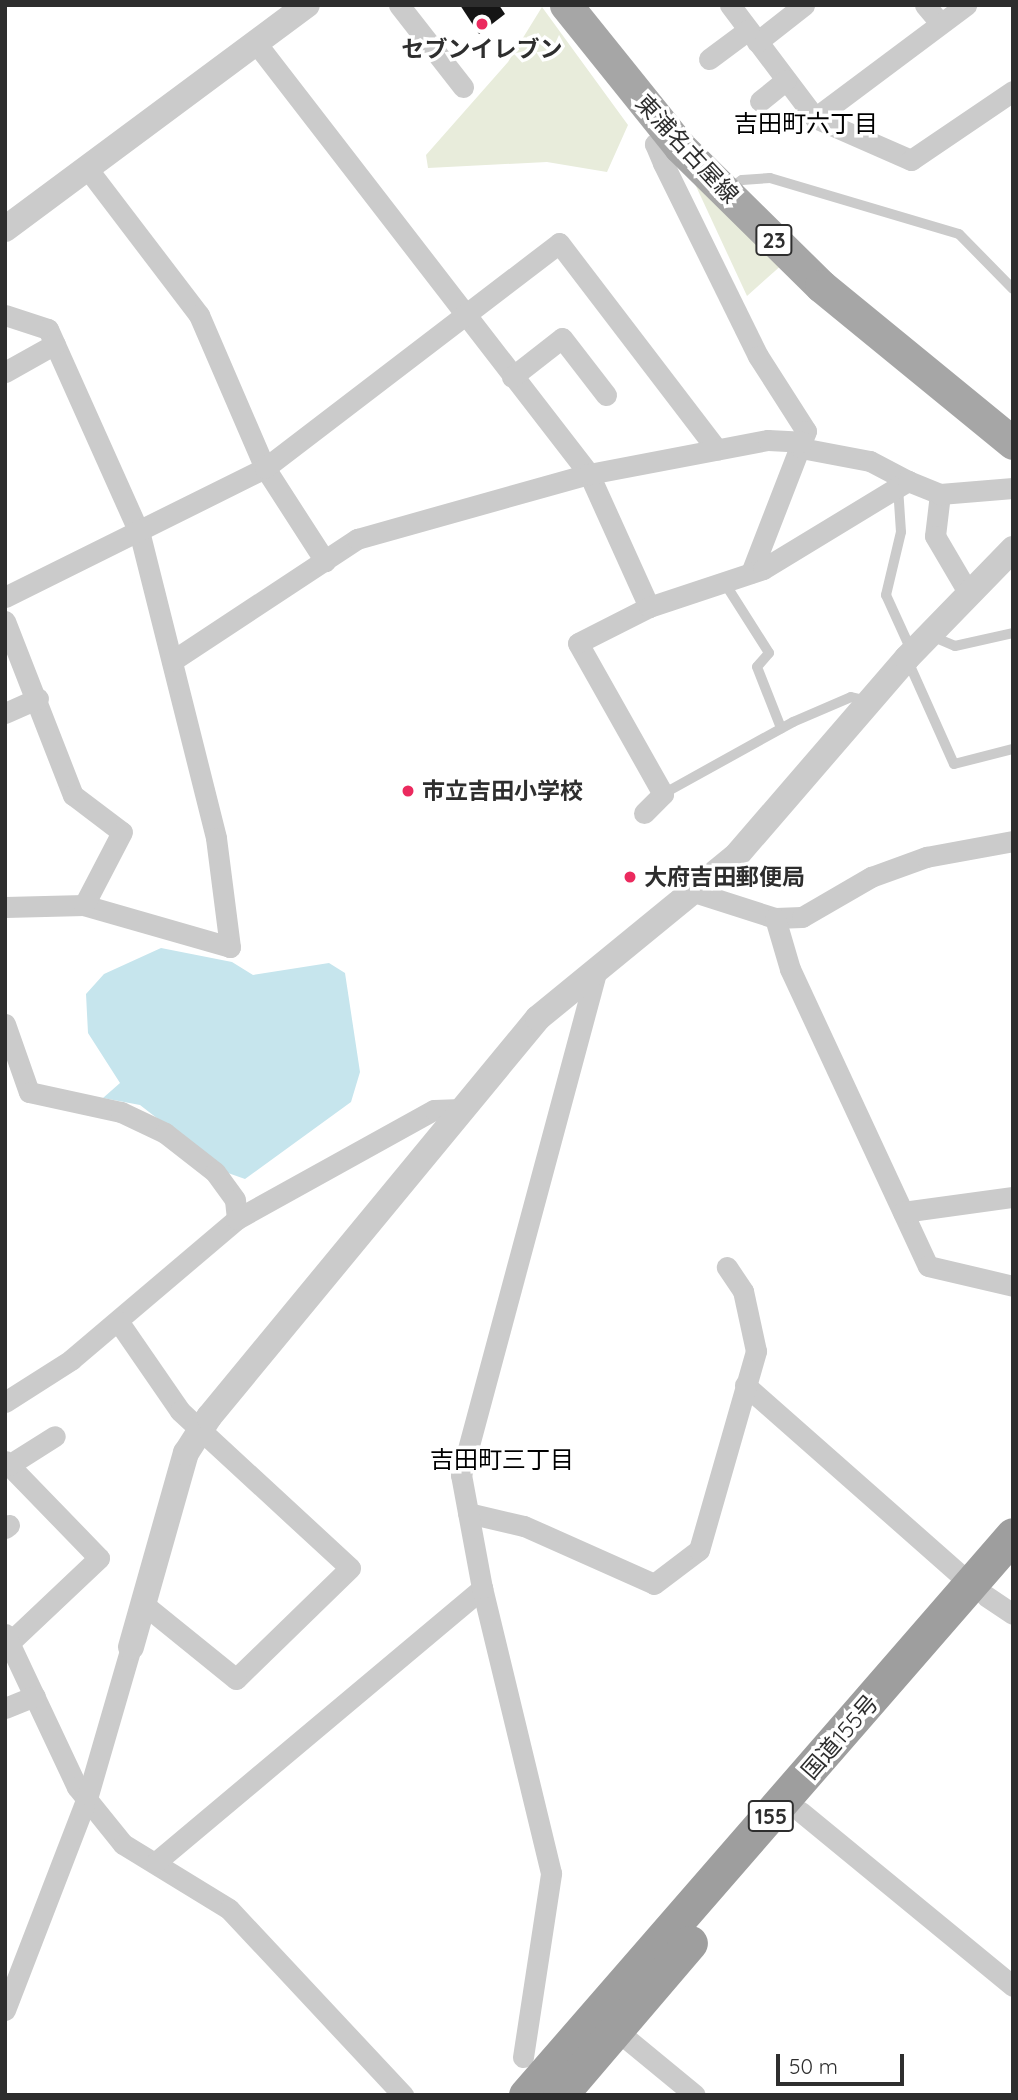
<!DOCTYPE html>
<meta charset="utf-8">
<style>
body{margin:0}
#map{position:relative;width:1018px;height:2100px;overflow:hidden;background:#fff;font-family:Quicksand,"Noto Sans JP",sans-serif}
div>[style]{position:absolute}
.green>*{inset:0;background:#e8ecdb}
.water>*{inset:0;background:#c6e5ed}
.building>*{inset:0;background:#151515}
.service>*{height:10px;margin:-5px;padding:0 5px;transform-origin:5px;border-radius:5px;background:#cbcbcb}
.minor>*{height:21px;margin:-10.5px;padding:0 10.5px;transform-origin:10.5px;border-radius:10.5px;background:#cbcbcb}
.tertiary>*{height:26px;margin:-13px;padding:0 13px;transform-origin:13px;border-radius:13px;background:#cbcbcb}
.primary>*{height:33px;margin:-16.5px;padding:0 16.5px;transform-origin:16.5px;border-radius:16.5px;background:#a6a6a6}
.trunk>*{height:35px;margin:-17.5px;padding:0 17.5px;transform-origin:17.5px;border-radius:17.5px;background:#9e9e9e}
.dots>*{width:19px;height:19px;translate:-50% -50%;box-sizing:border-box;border:4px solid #fff;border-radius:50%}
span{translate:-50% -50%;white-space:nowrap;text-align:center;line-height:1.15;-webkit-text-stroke:7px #fff;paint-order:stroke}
.shield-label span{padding:2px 5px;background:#fff;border:2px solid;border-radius:5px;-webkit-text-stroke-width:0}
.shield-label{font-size:21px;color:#2e2e2e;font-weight:700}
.poi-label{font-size:23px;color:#2e2e2e;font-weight:700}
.left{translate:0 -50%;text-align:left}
.street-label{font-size:23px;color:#2e2e2e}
.neighbourhood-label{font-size:24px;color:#000}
.frame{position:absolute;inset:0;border:7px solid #2e2e2e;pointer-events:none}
.scale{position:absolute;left:776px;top:2054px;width:128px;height:32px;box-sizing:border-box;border:4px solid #2e2e2e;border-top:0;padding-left:9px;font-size:21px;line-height:24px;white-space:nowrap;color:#2e2e2e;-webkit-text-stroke:5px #fff;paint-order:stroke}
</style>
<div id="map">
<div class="green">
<div style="clip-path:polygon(542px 7px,628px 125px,607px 172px,547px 162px,428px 168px,426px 155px,508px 62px)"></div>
<div style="clip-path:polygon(682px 156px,784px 263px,747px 296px)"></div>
</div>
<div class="water">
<div style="clip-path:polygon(161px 948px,232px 962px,253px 975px,329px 963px,345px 973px,360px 1072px,351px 1102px,245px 1179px,228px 1173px,140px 1105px,103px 1098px,120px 1083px,88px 1033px,86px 994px,104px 974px)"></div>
</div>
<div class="building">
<div style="clip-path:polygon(460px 5px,499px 5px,505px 14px,479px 34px)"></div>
</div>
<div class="service">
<div style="left:728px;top:190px;width:17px;rotate:-36deg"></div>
<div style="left:742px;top:180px;width:28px;rotate:-4deg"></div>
<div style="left:770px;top:178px;width:197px;rotate:16.5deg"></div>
<div style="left:959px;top:234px;width:77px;rotate:45.5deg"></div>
<div style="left:898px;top:487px;width:45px;rotate:86.2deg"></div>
<div style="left:901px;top:532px;width:65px;rotate:103.4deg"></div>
<div style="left:886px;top:595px;width:63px;rotate:65.5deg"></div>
<div style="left:724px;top:582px;width:84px;rotate:57.6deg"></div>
<div style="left:769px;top:653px;width:18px;rotate:131deg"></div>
<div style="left:757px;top:667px;width:66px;rotate:68.5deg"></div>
<div style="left:929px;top:635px;width:28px;rotate:23deg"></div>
<div style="left:955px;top:646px;width:59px;rotate:-12.6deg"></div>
<div style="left:907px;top:659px;width:115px;rotate:65.9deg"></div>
<div style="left:954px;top:764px;width:61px;rotate:-14.3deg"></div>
<div style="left:663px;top:794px;width:149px;rotate:-29deg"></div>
<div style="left:793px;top:722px;width:63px;rotate:-23.3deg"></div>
<div style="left:851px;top:697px;width:17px;rotate:13deg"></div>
</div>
<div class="minor">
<div style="left:399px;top:5px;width:104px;rotate:52deg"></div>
<div style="left:730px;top:5px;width:141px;rotate:53deg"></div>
<div style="left:815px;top:118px;width:105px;rotate:23.6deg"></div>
<div style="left:911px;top:160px;width:123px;rotate:-34.1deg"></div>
<div style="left:925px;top:5px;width:23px;rotate:50deg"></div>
<div style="left:757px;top:42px;width:60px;rotate:-38.2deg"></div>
<div style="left:256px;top:43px;width:545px;rotate:52.31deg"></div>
<div style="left:589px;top:474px;width:146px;rotate:65.7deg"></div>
<div style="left:709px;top:59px;width:49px;rotate:-36.6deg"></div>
<div style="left:760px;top:101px;width:33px;rotate:-39deg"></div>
<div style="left:815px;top:118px;width:189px;rotate:-36.8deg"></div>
<div style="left:668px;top:133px;width:17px;rotate:140deg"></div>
<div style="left:655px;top:144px;width:21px;rotate:67deg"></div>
<div style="left:663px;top:163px;width:215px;rotate:63.8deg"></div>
<div style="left:758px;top:356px;width:89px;rotate:57.4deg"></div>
<div style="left:806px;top:431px;width:152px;rotate:111.2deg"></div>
<div style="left:90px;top:172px;width:180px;rotate:52.7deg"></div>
<div style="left:199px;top:315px;width:167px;rotate:66.7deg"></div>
<div style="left:265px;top:468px;width:111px;rotate:57.2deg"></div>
<div style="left:5px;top:315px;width:45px;rotate:18deg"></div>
<div style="left:48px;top:329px;width:226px;rotate:65.9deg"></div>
<div style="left:140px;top:535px;width:312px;rotate:75.9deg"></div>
<div style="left:216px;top:838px;width:110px;rotate:82.7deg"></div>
<div style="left:230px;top:947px;width:152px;rotate:-164deg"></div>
<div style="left:84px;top:905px;width:79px;rotate:178.5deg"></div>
<div style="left:5px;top:372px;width:57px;rotate:-29.2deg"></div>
<div style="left:512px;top:377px;width:63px;rotate:-38deg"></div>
<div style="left:562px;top:338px;width:72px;rotate:52.3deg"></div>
<div style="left:801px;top:448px;width:70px;rotate:10.7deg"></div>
<div style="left:870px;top:461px;width:43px;rotate:27.8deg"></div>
<div style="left:940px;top:494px;width:42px;rotate:96.8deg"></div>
<div style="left:935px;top:536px;width:67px;rotate:59.6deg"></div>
<div style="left:5px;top:597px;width:290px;rotate:-26.4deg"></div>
<div style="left:265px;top:468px;width:370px;rotate:-37.4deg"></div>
<div style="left:559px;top:243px;width:260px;rotate:52.6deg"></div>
<div style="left:5px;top:621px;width:187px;rotate:68.7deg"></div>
<div style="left:73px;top:795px;width:61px;rotate:37.1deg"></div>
<div style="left:122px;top:832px;width:82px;rotate:117.5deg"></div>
<div style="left:172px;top:661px;width:222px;rotate:-33.4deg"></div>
<div style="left:357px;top:539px;width:241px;rotate:-15.7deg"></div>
<div style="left:589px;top:474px;width:182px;rotate:-10.8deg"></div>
<div style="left:768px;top:440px;width:34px;rotate:3deg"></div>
<div style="left:5px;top:713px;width:36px;rotate:-24deg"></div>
<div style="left:644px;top:813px;width:27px;rotate:-45deg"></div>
<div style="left:663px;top:794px;width:173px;rotate:-119.4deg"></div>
<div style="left:578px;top:643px;width:80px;rotate:-26.9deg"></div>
<div style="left:649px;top:607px;width:120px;rotate:-18.4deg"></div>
<div style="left:763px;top:569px;width:170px;rotate:-31.3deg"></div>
<div style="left:908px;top:481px;width:35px;rotate:22deg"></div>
<div style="left:940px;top:494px;width:73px;rotate:-4.7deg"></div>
<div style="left:694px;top:892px;width:85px;rotate:17.8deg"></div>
<div style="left:775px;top:918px;width:27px;rotate:-2deg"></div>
<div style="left:802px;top:917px;width:80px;rotate:-30.1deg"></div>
<div style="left:871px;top:877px;width:59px;rotate:-20deg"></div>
<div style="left:926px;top:857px;width:88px;rotate:-10.4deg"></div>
<div style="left:775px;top:918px;width:53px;rotate:73.6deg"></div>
<div style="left:790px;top:969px;width:327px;rotate:65.1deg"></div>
<div style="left:928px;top:1266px;width:87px;rotate:13.2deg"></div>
<div style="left:5px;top:1024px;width:72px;rotate:70.6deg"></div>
<div style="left:29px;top:1092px;width:94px;rotate:12.3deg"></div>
<div style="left:121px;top:1112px;width:49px;rotate:25.5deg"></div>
<div style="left:165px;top:1133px;width:63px;rotate:38deg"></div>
<div style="left:215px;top:1172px;width:34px;rotate:54deg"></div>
<div style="left:235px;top:1200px;width:19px;rotate:84deg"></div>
<div style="left:237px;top:1219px;width:218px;rotate:139.7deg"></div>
<div style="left:71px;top:1360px;width:78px;rotate:147.5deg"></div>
<div style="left:903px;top:1212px;width:111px;rotate:-7.8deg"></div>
<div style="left:237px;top:1219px;width:225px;rotate:-29deg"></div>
<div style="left:434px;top:1110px;width:27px;rotate:-2deg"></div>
<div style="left:118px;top:1321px;width:109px;rotate:55.4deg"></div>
<div style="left:180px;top:1411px;width:231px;rotate:42.7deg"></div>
<div style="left:350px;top:1568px;width:159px;rotate:135.8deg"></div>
<div style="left:236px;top:1679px;width:121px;rotate:-141deg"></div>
<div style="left:745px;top:1385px;width:301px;rotate:41.4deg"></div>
<div style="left:5px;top:1461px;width:135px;rotate:45.9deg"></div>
<div style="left:99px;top:1558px;width:124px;rotate:136.6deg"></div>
<div style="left:9px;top:1465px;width:54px;rotate:-32.2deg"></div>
<div style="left:468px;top:1513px;width:57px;rotate:13.1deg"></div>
<div style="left:524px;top:1526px;width:142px;rotate:24deg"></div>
<div style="left:654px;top:1584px;width:56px;rotate:-37.1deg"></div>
<div style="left:699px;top:1550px;width:207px;rotate:-74deg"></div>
<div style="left:756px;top:1351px;width:61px;rotate:-102.2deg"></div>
<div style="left:743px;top:1291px;width:29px;rotate:-124deg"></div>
<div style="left:5px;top:1528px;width:5px;rotate:-37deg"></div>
<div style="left:986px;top:1596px;width:32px;rotate:34deg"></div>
<div style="left:5px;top:1634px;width:169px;rotate:64.8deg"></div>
<div style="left:77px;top:1787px;width:73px;rotate:51.1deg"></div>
<div style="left:123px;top:1844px;width:124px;rotate:31.5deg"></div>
<div style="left:229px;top:1909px;width:255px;rotate:46.9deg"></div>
<div style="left:5px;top:1708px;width:32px;rotate:-22deg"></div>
<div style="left:801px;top:1812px;width:274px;rotate:39.4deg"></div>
<div style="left:156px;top:1862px;width:426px;rotate:-40deg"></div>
<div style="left:5px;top:2010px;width:230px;rotate:-68.9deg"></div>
<div style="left:88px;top:1795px;width:154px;rotate:-73.8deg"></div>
<div style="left:616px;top:2030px;width:102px;rotate:39.4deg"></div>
<div style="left:523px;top:2057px;width:186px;rotate:-81.3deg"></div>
<div style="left:551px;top:1873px;width:293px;rotate:-103.6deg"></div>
<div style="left:482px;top:1588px;width:115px;rotate:-100.5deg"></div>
<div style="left:461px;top:1475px;width:524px;rotate:-74.96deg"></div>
</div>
<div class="tertiary">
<div style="left:5px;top:229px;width:376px;rotate:-36.6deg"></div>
<div style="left:131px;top:1647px;width:202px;rotate:-74.2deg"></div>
<div style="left:186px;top:1453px;width:43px;rotate:-57.4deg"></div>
<div style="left:209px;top:1417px;width:517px;rotate:-50.49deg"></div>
<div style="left:538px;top:1018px;width:257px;rotate:-39.3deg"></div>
<div style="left:737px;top:855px;width:260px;rotate:-49.2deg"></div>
<div style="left:907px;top:658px;width:152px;rotate:-45.8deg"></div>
</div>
<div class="primary">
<div style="left:566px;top:5px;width:182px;rotate:51.2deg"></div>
<div style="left:680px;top:147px;width:198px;rotate:44.6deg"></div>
<div style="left:821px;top:286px;width:248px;rotate:39.3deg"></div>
</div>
<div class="trunk">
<div style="left:526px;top:2095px;width:742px;rotate:-48.99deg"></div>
<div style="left:560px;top:2095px;width:200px;rotate:-49.5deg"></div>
</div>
<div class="dots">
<div style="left:482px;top:24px;background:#eb2a5e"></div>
<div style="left:408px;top:791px;background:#eb2a5e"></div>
<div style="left:630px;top:877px;background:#eb2a5e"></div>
</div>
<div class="shield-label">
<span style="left:774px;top:240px">23</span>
<span style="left:771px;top:1816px">155</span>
</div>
<div class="poi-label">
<span style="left:482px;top:49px">セブンイレブン</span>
<span class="left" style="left:422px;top:791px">市立吉田小学校</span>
<span class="left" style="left:644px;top:877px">大府吉田郵便局</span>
</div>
<div class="street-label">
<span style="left:687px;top:149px;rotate:47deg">東浦名古屋線</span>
<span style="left:840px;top:1737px;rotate:-49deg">国道155号</span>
</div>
<div class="neighbourhood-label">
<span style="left:806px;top:124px">吉田町六丁目</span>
<span style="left:502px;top:1460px">吉田町三丁目</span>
</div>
<div class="frame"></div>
<div class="scale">50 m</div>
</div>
